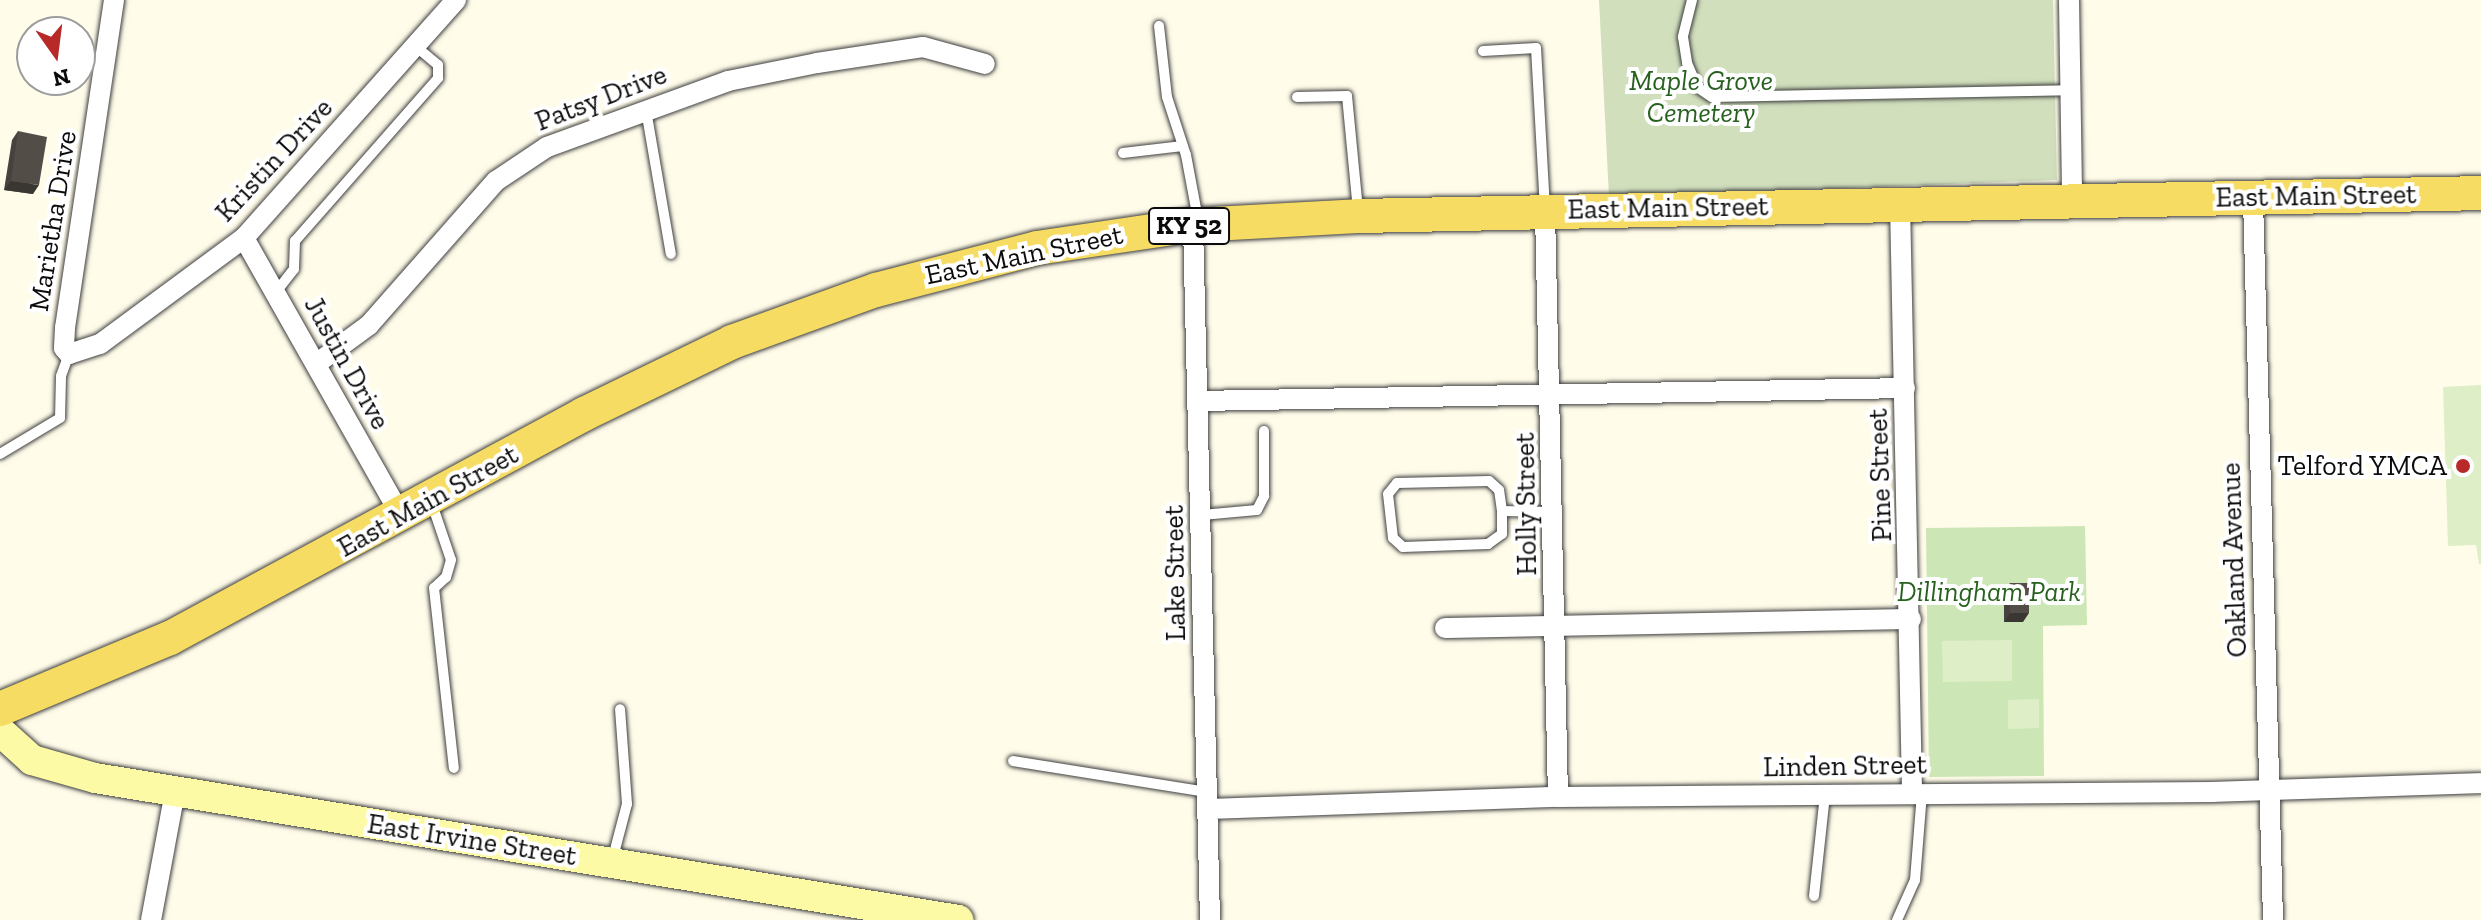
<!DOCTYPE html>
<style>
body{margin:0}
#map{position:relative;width:2481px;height:920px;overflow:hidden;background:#fffcea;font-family:"Zilla Slab",serif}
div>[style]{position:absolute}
.green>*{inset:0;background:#cce7b5}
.cemetery>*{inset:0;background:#d1dfbd}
.pitch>*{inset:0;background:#deefc7}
.roads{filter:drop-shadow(0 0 2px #3e3e3e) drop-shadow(0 0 2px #3e3e3e)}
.lane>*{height:10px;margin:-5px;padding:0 5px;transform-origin:5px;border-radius:5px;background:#fff}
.street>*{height:20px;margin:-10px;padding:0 10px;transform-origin:10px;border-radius:10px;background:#fff}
.secondary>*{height:30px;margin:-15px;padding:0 15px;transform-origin:15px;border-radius:15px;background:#fdfaa6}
.primary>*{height:34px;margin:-17px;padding:0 17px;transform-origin:17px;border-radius:17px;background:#f6dc63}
.wall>*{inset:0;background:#47423e}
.shaded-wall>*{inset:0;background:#3a3632}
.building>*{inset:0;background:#534d48}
.dots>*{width:22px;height:22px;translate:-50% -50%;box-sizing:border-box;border:4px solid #fff;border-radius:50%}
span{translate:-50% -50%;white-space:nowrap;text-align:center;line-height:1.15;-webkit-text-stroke:8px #fff;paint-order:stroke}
.shield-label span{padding:2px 6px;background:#fff;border:2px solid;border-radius:6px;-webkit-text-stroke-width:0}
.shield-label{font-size:26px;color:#0b0b0b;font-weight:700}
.park-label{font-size:28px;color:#27611e;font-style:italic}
.street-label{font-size:28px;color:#0b0b0b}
.poi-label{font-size:28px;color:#0b0b0b}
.right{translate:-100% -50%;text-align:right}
.north{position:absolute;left:16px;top:16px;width:80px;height:80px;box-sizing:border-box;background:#fff;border:2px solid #9d9d9d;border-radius:50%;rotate:166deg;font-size:22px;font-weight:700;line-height:32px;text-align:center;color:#0b0b0b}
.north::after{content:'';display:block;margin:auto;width:28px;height:36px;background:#b72a27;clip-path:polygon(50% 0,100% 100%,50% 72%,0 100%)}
</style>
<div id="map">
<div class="green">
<div style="clip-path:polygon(2085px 526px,2087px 625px,2043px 626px,2044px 776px,1929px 777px,1926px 528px)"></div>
</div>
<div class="cemetery">
<div style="clip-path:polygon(1599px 0,2053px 0,2057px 180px,1609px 197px)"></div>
</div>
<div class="pitch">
<div style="clip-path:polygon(2481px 385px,2481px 564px,2479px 564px,2476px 545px,2448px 546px,2443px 387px)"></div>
<div style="clip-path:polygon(2012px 640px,2012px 681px,1943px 682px,1942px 641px)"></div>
<div style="clip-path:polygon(2039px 699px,2039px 728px,2008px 729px,2008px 700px)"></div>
</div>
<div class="roads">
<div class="lane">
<div style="left:1692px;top:0;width:38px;rotate:104deg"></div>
<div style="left:1683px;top:37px;width:26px;rotate:81deg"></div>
<div style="left:1687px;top:63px;width:26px;rotate:67deg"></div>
<div style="left:1697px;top:87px;width:18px;rotate:34deg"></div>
<div style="left:1712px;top:97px;width:357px;rotate:-1.1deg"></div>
<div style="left:1159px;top:26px;width:71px;rotate:83.6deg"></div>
<div style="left:1167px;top:97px;width:61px;rotate:71.9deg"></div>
<div style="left:1186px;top:155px;width:65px;rotate:79.4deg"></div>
<div style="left:1483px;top:51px;width:53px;rotate:-3.2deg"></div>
<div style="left:1536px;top:48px;width:161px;rotate:86.8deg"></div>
<div style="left:1297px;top:97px;width:50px;rotate:-1.1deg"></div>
<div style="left:1347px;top:96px;width:115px;rotate:84.5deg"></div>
<div style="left:646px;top:110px;width:146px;rotate:80.2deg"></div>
<div style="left:1123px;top:153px;width:60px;rotate:-6.7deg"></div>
<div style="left:276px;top:292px;width:29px;rotate:-52deg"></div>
<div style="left:294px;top:269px;width:28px;rotate:-88deg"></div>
<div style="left:295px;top:241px;width:217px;rotate:-48.7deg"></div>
<div style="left:438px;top:78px;width:13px;rotate:-90deg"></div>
<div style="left:438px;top:65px;width:30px;rotate:-140deg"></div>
<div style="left:0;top:454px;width:70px;rotate:-31deg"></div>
<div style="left:60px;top:418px;width:42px;rotate:-88.6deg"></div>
<div style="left:61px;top:376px;width:23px;rotate:-70deg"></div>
<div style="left:431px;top:501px;width:62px;rotate:71.3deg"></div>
<div style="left:451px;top:560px;width:18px;rotate:106deg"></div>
<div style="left:446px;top:577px;width:16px;rotate:137deg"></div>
<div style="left:434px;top:588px;width:181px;rotate:83.7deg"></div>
<div style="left:1502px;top:511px;width:21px;rotate:-98deg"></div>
<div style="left:1499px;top:490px;width:13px;rotate:-138deg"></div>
<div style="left:1489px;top:481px;width:92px;rotate:178.8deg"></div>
<div style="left:1397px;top:483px;width:14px;rotate:129deg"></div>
<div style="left:1388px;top:494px;width:44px;rotate:83.5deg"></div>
<div style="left:1393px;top:538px;width:13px;rotate:42deg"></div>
<div style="left:1403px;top:547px;width:85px;rotate:-2deg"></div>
<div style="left:1488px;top:544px;width:17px;rotate:-36deg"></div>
<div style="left:1502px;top:534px;width:23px;rotate:-90deg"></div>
<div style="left:1502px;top:511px;width:50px;rotate:1.1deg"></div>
<div style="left:1202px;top:515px;width:55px;rotate:-5.2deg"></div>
<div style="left:1257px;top:510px;width:16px;rotate:-63deg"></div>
<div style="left:1264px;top:496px;width:65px;rotate:-90deg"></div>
<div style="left:1013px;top:761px;width:196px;rotate:9.1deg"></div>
<div style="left:612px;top:861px;width:59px;rotate:-75.3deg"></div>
<div style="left:627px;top:804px;width:95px;rotate:-94.2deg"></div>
<div style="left:1814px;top:896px;width:103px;rotate:-83.8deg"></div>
<div style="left:1897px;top:920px;width:44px;rotate:-65.8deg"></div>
<div style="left:1915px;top:880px;width:87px;rotate:-85.4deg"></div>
</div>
<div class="street">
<div style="left:114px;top:0;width:332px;rotate:98.5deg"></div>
<div style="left:65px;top:328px;width:20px;rotate:93deg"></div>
<div style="left:64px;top:348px;width:8px;rotate:50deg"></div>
<div style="left:69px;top:354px;width:33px;rotate:-18deg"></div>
<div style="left:100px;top:344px;width:179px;rotate:-36.4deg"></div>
<div style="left:244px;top:238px;width:319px;rotate:-48.3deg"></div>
<div style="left:2069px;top:0;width:200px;rotate:89.1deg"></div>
<div style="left:2253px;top:199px;width:721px;rotate:88.41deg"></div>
<div style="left:1900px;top:203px;width:590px;rotate:88.83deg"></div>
<div style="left:1545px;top:211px;width:586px;rotate:88.73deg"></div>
<div style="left:1193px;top:225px;width:695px;rotate:88.6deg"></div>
<div style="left:244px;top:238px;width:319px;rotate:60.5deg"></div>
<div style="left:316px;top:364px;width:66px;rotate:-36.3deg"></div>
<div style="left:369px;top:325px;width:192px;rotate:-48.6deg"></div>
<div style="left:496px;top:181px;width:61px;rotate:-33.7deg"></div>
<div style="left:547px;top:147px;width:193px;rotate:-20deg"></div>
<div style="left:728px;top:81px;width:91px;rotate:-11.4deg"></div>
<div style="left:817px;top:63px;width:107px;rotate:-8.6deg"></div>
<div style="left:923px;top:47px;width:64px;rotate:15.3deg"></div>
<div style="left:1198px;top:401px;width:707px;rotate:-1.05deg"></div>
<div style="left:1445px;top:628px;width:466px;rotate:-1.1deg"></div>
<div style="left:1209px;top:809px;width:349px;rotate:-2deg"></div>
<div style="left:1558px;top:797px;width:655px;rotate:-0.44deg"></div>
<div style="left:2213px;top:792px;width:268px;rotate:-1.9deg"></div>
<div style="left:151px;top:920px;width:130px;rotate:-79.4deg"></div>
</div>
<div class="secondary">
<div style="left:0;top:731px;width:43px;rotate:42.2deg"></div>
<div style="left:32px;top:760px;width:66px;rotate:15.9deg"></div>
<div style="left:95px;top:778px;width:875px;rotate:9.34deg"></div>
</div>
<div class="primary">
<div style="left:0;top:709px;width:184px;rotate:-22.7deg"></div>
<div style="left:170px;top:638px;width:471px;rotate:-28.4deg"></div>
<div style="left:584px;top:414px;width:165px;rotate:-25.9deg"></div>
<div style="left:732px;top:342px;width:153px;rotate:-19.9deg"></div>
<div style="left:876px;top:290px;width:166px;rotate:-14.6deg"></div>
<div style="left:1037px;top:248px;width:158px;rotate:-8.4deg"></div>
<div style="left:1193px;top:225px;width:166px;rotate:-3.1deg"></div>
<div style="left:1359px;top:216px;width:1122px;rotate:-1.17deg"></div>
</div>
</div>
<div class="wall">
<div style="clip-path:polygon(18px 131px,33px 194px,4px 190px,12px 140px)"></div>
<div style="clip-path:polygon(2010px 583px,2023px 622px,2004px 622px,2004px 592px)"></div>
</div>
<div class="shaded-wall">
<div style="clip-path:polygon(11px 181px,39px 185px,33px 194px,4px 190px)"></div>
<div style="clip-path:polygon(2010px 613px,2029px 613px,2023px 622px,2004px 622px)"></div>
</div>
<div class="building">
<div style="clip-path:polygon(18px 131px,47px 137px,39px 185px,11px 181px)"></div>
<div style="clip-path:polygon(2010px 583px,2029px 583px,2029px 613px,2010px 613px)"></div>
</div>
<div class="dots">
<div style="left:2463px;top:466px;background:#b72a27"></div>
</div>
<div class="shield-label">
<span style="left:1189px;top:226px">KY 52</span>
</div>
<div class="park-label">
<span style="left:1701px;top:97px">Maple Grove<br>Cemetery</span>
<span style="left:1989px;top:592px">Dillingham Park</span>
</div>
<div class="street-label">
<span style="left:601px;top:98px;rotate:-21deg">Patsy Drive</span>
<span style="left:274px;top:160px;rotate:-47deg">Kristin Drive</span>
<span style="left:2316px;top:196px;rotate:-1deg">East Main Street</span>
<span style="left:1668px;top:208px;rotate:-1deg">East Main Street</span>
<span style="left:53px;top:221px;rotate:-81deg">Marietha Drive</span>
<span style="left:1024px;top:255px;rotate:-12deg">East Main Street</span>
<span style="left:347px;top:363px;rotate:61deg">Justin Drive</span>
<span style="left:1880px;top:475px;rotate:-92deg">Pine Street</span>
<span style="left:428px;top:501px;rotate:-29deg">East Main Street</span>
<span style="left:1526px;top:504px;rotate:-91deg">Holly Street</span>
<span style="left:2234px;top:560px;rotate:-92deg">Oakland Avenue</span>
<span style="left:1175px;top:573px;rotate:-91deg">Lake Street</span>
<span style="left:1845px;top:766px;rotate:-1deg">Linden Street</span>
<span style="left:472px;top:840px;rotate:9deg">East Irvine Street</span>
</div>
<div class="poi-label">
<span class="right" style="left:2447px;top:466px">Telford YMCA</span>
</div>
<div class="north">N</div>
</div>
